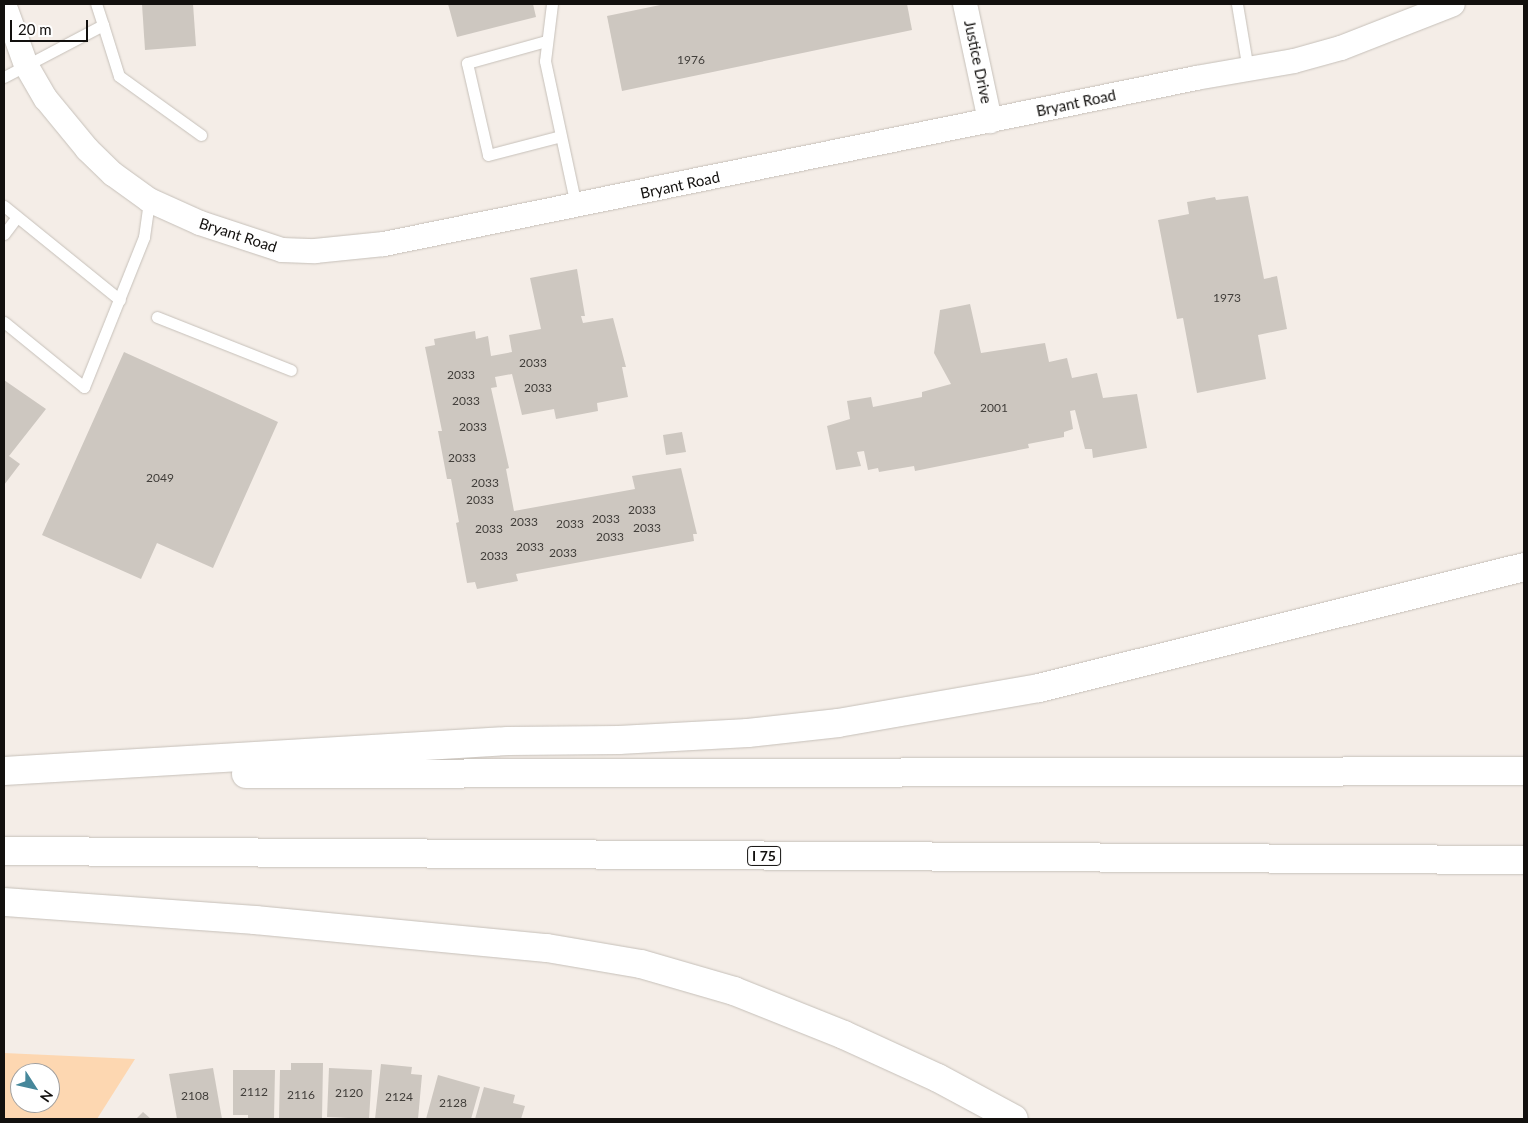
<!DOCTYPE html>
<style>
body{margin:0}
#map{position:relative;width:1528px;height:1123px;overflow:hidden;background:#f4ede7;font-family:Lato,sans-serif}
div>[style]{position:absolute}
.green>*{inset:0;background:#fdd7b1}
.building>*{inset:0;background:#cdc7c0}
.roads{filter:drop-shadow(0 0 1px #c6c0b9) drop-shadow(0 0 1px #c6c0b9)}
.lane>*{height:11px;margin:-5.5px;padding:0 5.5px;transform-origin:5.5px;border-radius:5.5px;background:#fff}
.street>*{height:24px;margin:-12px;padding:0 12px;transform-origin:12px;border-radius:12px;background:#fff}
.highway>*{height:28px;margin:-14px;padding:0 14px;transform-origin:14px;border-radius:14px;background:#fff}
span{translate:-50% -50%;white-space:nowrap;text-align:center;line-height:1.15;-webkit-text-stroke:4px #fff;paint-order:stroke}
.number-label{font-size:12px;color:#413e3a}
.number-label span{-webkit-text-stroke-width:0}
.shield-label span{padding:1px 4px;background:#fff;border:1px solid;border-radius:4px;-webkit-text-stroke-width:0}
.shield-label{font-size:14px;color:#12100e;font-weight:700}
.street-label{font-size:15px;color:#12100e}
.frame{position:absolute;inset:0;border:5px solid #12100e;pointer-events:none}
.north{position:absolute;left:10px;top:1063px;width:50px;height:50px;box-sizing:border-box;background:#fff;border:1px solid #a09f9f;border-radius:50%;rotate:125deg;font-size:14px;font-weight:700;line-height:20px;text-align:center;color:#12100e}
.north::after{content:'';display:block;margin:auto;width:18px;height:22px;background:#46879a;clip-path:polygon(50% 0,100% 100%,50% 72%,0 100%)}
.scale{position:absolute;left:10px;top:20px;width:78px;height:22px;box-sizing:border-box;border:2px solid #12100e;border-top:0;padding-left:6px;font-size:15px;line-height:18px;white-space:nowrap;color:#12100e;-webkit-text-stroke:4px #fff;paint-order:stroke}
</style>
<div id="map">
<div class="green">
<div style="clip-path:polygon(evenodd,4px 1053px,135px 1059px,97px 1119px,4px 1119px,4px 1053px,20px 1073px,50px 1073px,50px 1103px,20px 1103px,20px 1073px)"></div>
</div>
<div class="building">
<div style="clip-path:polygon(142px 4px,193px 4px,196px 46px,145px 50px)"></div>
<div style="clip-path:polygon(448px 4px,533px 4px,536px 17px,457px 37px)"></div>
<div style="clip-path:polygon(665px 4px,907px 4px,912px 30px,622px 91px,607px 16px)"></div>
<div style="clip-path:polygon(1248px 196px,1264px 279px,1277px 276px,1287px 329px,1258px 335px,1266px 379px,1197px 393px,1183px 318px,1177px 319px,1158px 220px,1189px 214px,1187px 202px,1215px 197px,1216px 200px)"></div>
<div style="clip-path:polygon(577px 269px,585px 316px,581px 316px,583px 323px,613px 318px,626px 367px,622px 367px,628px 397px,597px 403px,598px 411px,556px 419px,554px 409px,522px 415px,512px 374px,495px 377px,497px 387px,491px 388px,509px 468px,506px 469px,514px 511px,635px 489px,632px 476px,681px 468px,697px 534px,693px 534px,694px 541px,516px 574px,518px 581px,477px 589px,475px 582px,467px 583px,456px 523px,459px 522px,451px 479px,447px 479px,438px 431px,442px 431px,425px 347px,435px 345px,434px 339px,475px 331px,476px 339px,488px 336px,491px 356px,512px 352px,509px 335px,541px 329px,530px 278px)"></div>
<div style="clip-path:polygon(970px 304px,981px 353px,1045px 343px,1049px 362px,1067px 358px,1072px 378px,1097px 373px,1103px 398px,1137px 394px,1147px 448px,1093px 458px,1092px 449px,1085px 449px,1075px 410px,1070px 411px,1073px 429px,1064px 432px,1064px 437px,1028px 444px,1029px 448px,915px 471px,914px 466px,879px 472px,878px 468px,868px 470px,864px 451px,857px 452px,861px 466px,836px 470px,827px 426px,850px 419px,847px 401px,871px 397px,873px 407px,922px 397px,922px 392px,951px 384px,934px 353px,940px 310px)"></div>
<div style="clip-path:polygon(124px 352px,278px 422px,213px 568px,157px 543px,141px 579px,42px 535px)"></div>
<div style="clip-path:polygon(4px 380px,46px 409px,9px 456px,20px 464px,4px 485px)"></div>
<div style="clip-path:polygon(682px 432px,686px 452px,666px 455px,663px 435px)"></div>
<div style="clip-path:polygon(291px 1063px,323px 1063px,322px 1119px,279px 1119px,280px 1070px,291px 1070px)"></div>
<div style="clip-path:polygon(381px 1064px,412px 1067px,411px 1074px,422px 1075px,418px 1119px,375px 1119px)"></div>
<div style="clip-path:polygon(213px 1068px,222px 1119px,177px 1119px,169px 1074px)"></div>
<div style="clip-path:polygon(329px 1068px,372px 1070px,369px 1119px,327px 1117px)"></div>
<div style="clip-path:polygon(233px 1070px,275px 1070px,274px 1119px,248px 1119px,248px 1115px,233px 1115px)"></div>
<div style="clip-path:polygon(438px 1075px,480px 1087px,471px 1119px,426px 1119px)"></div>
<div style="clip-path:polygon(484px 1087px,515px 1095px,513px 1103px,525px 1106px,521px 1119px,475px 1119px)"></div>
<div style="clip-path:polygon(143px 1112px,151px 1119px,136px 1119px)"></div>
</div>
<div class="roads">
<div class="lane">
<div style="left:552px;top:4px;width:57px;rotate:97deg"></div>
<div style="left:545px;top:61px;width:148px;rotate:77.9deg"></div>
<div style="left:1237px;top:4px;width:67px;rotate:80.5deg"></div>
<div style="left:103px;top:25px;width:53px;rotate:72.6deg"></div>
<div style="left:119px;top:76px;width:101px;rotate:35.7deg"></div>
<div style="left:546px;top:41px;width:82px;rotate:164.4deg"></div>
<div style="left:467px;top:63px;width:94px;rotate:77.1deg"></div>
<div style="left:488px;top:155px;width:75px;rotate:-14.6deg"></div>
<div style="left:4px;top:77px;width:112px;rotate:-27.7deg"></div>
<div style="left:103px;top:25px;width:22px;rotate:-108deg"></div>
<div style="left:4px;top:206px;width:149px;rotate:39deg"></div>
<div style="left:4px;top:234px;width:21px;rotate:-53deg"></div>
<div style="left:157px;top:317px;width:144px;rotate:21.6deg"></div>
<div style="left:4px;top:322px;width:103px;rotate:39.1deg"></div>
<div style="left:84px;top:387px;width:162px;rotate:-68.2deg"></div>
<div style="left:144px;top:237px;width:37px;rotate:-82deg"></div>
</div>
<div class="street">
<div style="left:4px;top:4px;width:65px;rotate:70.2deg"></div>
<div style="left:26px;top:65px;width:39px;rotate:60deg"></div>
<div style="left:46px;top:99px;width:65px;rotate:50.6deg"></div>
<div style="left:87px;top:149px;width:36px;rotate:44deg"></div>
<div style="left:113px;top:174px;width:44px;rotate:35.8deg"></div>
<div style="left:149px;top:200px;width:56px;rotate:24.3deg"></div>
<div style="left:200px;top:223px;width:86px;rotate:18.2deg"></div>
<div style="left:282px;top:250px;width:33px;rotate:2deg"></div>
<div style="left:315px;top:251px;width:69px;rotate:-5.8deg"></div>
<div style="left:384px;top:244px;width:829px;rotate:-11.55deg"></div>
<div style="left:1196px;top:78px;width:99px;rotate:-9.8deg"></div>
<div style="left:1294px;top:61px;width:49px;rotate:-15.5deg"></div>
<div style="left:1341px;top:48px;width:120px;rotate:-21.4deg"></div>
<div style="left:965px;top:4px;width:120px;rotate:77.9deg"></div>
</div>
<div class="highway">
<div style="left:4px;top:771px;width:505px;rotate:-3.41deg"></div>
<div style="left:508px;top:741px;width:111px;rotate:-0.5deg"></div>
<div style="left:619px;top:740px;width:129px;rotate:-3.1deg"></div>
<div style="left:748px;top:733px;width:91px;rotate:-6.3deg"></div>
<div style="left:838px;top:723px;width:204px;rotate:-9.9deg"></div>
<div style="left:1039px;top:688px;width:500px;rotate:-14deg"></div>
<div style="left:246px;top:774px;width:1278px;rotate:-0.13deg"></div>
<div style="left:4px;top:851px;width:1520px;rotate:0.34deg"></div>
<div style="left:4px;top:902px;width:252px;rotate:4.1deg"></div>
<div style="left:255px;top:920px;width:293px;rotate:5.5deg"></div>
<div style="left:547px;top:948px;width:95px;rotate:9.7deg"></div>
<div style="left:641px;top:964px;width:97px;rotate:16.2deg"></div>
<div style="left:734px;top:991px;width:118px;rotate:21.8deg"></div>
<div style="left:844px;top:1035px;width:103px;rotate:24.6deg"></div>
<div style="left:938px;top:1078px;width:86px;rotate:28.3deg"></div>
</div>
</div>
<div class="number-label">
<span style="left:691px;top:60px">1976</span>
<span style="left:1227px;top:298px">1973</span>
<span style="left:533px;top:363px">2033</span>
<span style="left:461px;top:375px">2033</span>
<span style="left:538px;top:388px">2033</span>
<span style="left:466px;top:401px">2033</span>
<span style="left:994px;top:408px">2001</span>
<span style="left:473px;top:427px">2033</span>
<span style="left:462px;top:458px">2033</span>
<span style="left:160px;top:478px">2049</span>
<span style="left:485px;top:483px">2033</span>
<span style="left:480px;top:500px">2033</span>
<span style="left:642px;top:510px">2033</span>
<span style="left:606px;top:519px">2033</span>
<span style="left:524px;top:522px">2033</span>
<span style="left:570px;top:524px">2033</span>
<span style="left:647px;top:528px">2033</span>
<span style="left:489px;top:529px">2033</span>
<span style="left:610px;top:537px">2033</span>
<span style="left:530px;top:547px">2033</span>
<span style="left:563px;top:553px">2033</span>
<span style="left:494px;top:556px">2033</span>
<span style="left:254px;top:1092px">2112</span>
<span style="left:349px;top:1093px">2120</span>
<span style="left:301px;top:1095px">2116</span>
<span style="left:195px;top:1096px">2108</span>
<span style="left:399px;top:1097px">2124</span>
<span style="left:453px;top:1103px">2128</span>
</div>
<div class="shield-label">
<span style="left:764px;top:856px">I 75</span>
</div>
<div class="street-label">
<span style="left:978px;top:62px;rotate:78deg">Justice Drive</span>
<span style="left:1076px;top:103px;rotate:-12deg">Bryant Road</span>
<span style="left:680px;top:185px;rotate:-12deg">Bryant Road</span>
<span style="left:238px;top:235px;rotate:18deg">Bryant Road</span>
</div>
<div class="frame"></div>
<div class="north">N</div>
<div class="scale">20 m</div>
</div>
